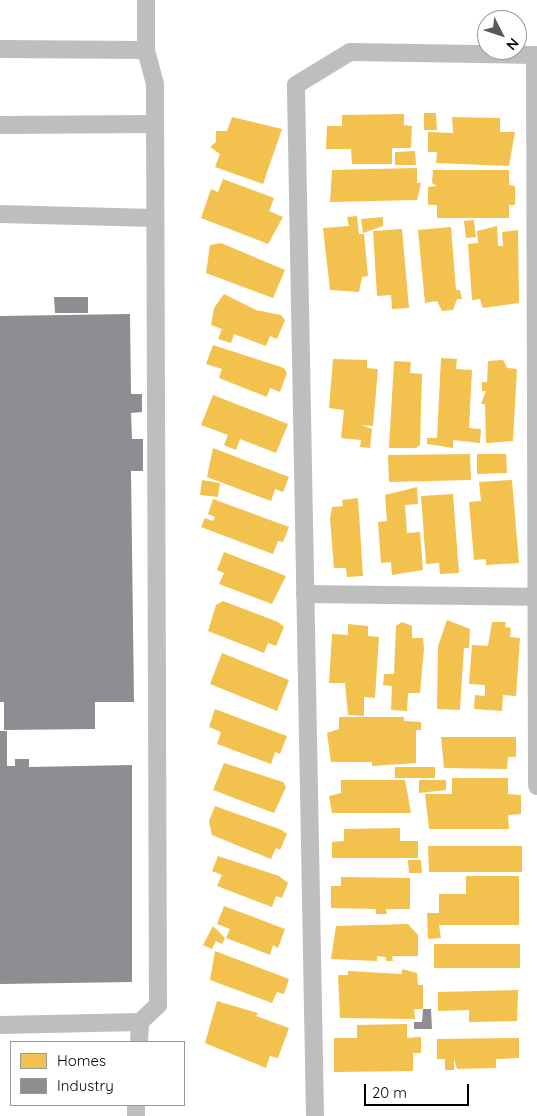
<!DOCTYPE html>
<style>
body{margin:0}
#map{position:relative;width:537px;height:1116px;overflow:hidden;background:#fff;font-family:Quicksand,sans-serif}
div>[style]{position:absolute}
.homes>*{inset:0;background:#f2c14e}
.industry>*{inset:0;background:#8d8d92}
.service>*{height:18px;margin:-9px;padding:0 9px;transform-origin:9px;border-radius:9px;background:#bebebe}
span{translate:-50% -50%;white-space:nowrap;text-align:center;line-height:1.15;-webkit-text-stroke:5px #fff;paint-order:stroke}
.legend{position:absolute;left:10px;top:1041px;width:175px;height:65px;box-sizing:border-box;background:#fff;border:1px solid #999;margin:0;padding:6px 9px;list-style:none;font-size:15px;color:#000}
.legend li{display:flex;align-items:center;gap:10px;height:25px}
.legend b{width:25px;border:1px solid #999}
.north{position:absolute;left:477px;top:10px;width:50px;height:50px;box-sizing:border-box;background:#fff;border:1px solid #999;border-radius:50%;rotate:131deg;font-size:14px;font-weight:700;line-height:20px;text-align:center;color:#000}
.north::after{content:'';display:block;margin:auto;width:18px;height:22px;background:#595959;clip-path:polygon(50% 0,100% 100%,50% 72%,0 100%)}
.scale{position:absolute;left:364px;top:1084px;width:105px;height:22px;box-sizing:border-box;border:2px solid #000;border-top:0;padding-left:6px;font-size:15px;line-height:18px;white-space:nowrap;color:#000;-webkit-text-stroke:4px #fff;paint-order:stroke}
</style>
<div id="map">
<div class="homes">
<div style="clip-path:polygon(424px 113px,436px 113px,437px 130px,424px 130px)"></div>
<div style="clip-path:polygon(404px 114px,404px 125px,412px 126px,411px 148px,392px 148px,392px 164px,352px 164px,351px 149px,326px 149px,327px 126px,342px 126px,342px 115px)"></div>
<div style="clip-path:polygon(232px 117px,282px 129px,263px 184px,215px 167px,220px 154px,210px 147px,216px 142px,216px 131px,227px 131px)"></div>
<div style="clip-path:polygon(452px 117px,500px 118px,500px 132px,515px 132px,509px 166px,436px 163px,437px 152px,428px 152px,428px 132px,453px 133px)"></div>
<div style="clip-path:polygon(415px 151px,416px 165px,395px 165px,395px 152px)"></div>
<div style="clip-path:polygon(417px 168px,417px 183px,421px 183px,417px 200px,330px 202px,332px 170px)"></div>
<div style="clip-path:polygon(433px 170px,509px 170px,509px 185px,515px 186px,515px 205px,509px 205px,509px 218px,437px 218px,437px 205px,428px 205px,428px 187px,437px 186px,432px 183px)"></div>
<div style="clip-path:polygon(223px 179px,274px 198px,269px 211px,283px 217px,268px 244px,201px 218px,211px 189px,218px 192px)"></div>
<div style="clip-path:polygon(357px 216px,359px 234px,364px 234px,368px 276px,362px 277px,359px 292px,330px 290px,323px 228px,349px 226px,347px 217px)"></div>
<div style="clip-path:polygon(383px 217px,383px 226px,363px 233px,361px 219px)"></div>
<div style="clip-path:polygon(474px 220px,476px 237px,466px 238px,464px 221px)"></div>
<div style="clip-path:polygon(497px 226px,498px 246px,503px 246px,502px 232px,518px 230px,519px 303px,483px 308px,480px 299px,472px 300px,468px 244px,478px 243px,477px 231px)"></div>
<div style="clip-path:polygon(451px 227px,456px 290px,460px 290px,462px 299px,457px 299px,453px 310px,442px 311px,437px 301px,425px 303px,418px 230px)"></div>
<div style="clip-path:polygon(402px 229px,409px 308px,392px 309px,391px 295px,377px 296px,373px 231px)"></div>
<div style="clip-path:polygon(221px 243px,285px 270px,273px 298px,206px 273px,210px 245px)"></div>
<div style="clip-path:polygon(224px 294px,256px 310px,281px 315px,285px 320px,277px 339px,270px 336px,266px 346px,234px 334px,231px 343px,218px 339px,222px 329px,211px 325px,214px 308px)"></div>
<div style="clip-path:polygon(213px 345px,284px 368px,287px 373px,280px 392px,270px 388px,267px 397px,219px 378px,222px 369px,206px 364px)"></div>
<div style="clip-path:polygon(441px 358px,457px 359px,456px 369px,472px 370px,469px 428px,481px 429px,480px 443px,453px 440px,453px 448px,427px 444px,427px 438px,437px 438px)"></div>
<div style="clip-path:polygon(333px 359px,367px 360px,367px 368px,378px 369px,373px 426px,361px 425px,372px 429px,370px 448px,360px 447px,361px 440px,341px 438px,344px 410px,329px 408px)"></div>
<div style="clip-path:polygon(503px 360px,507px 368px,517px 369px,513px 441px,486px 443px,485px 404px,481px 404px,486px 391px,482px 391px,482px 382px,487px 382px,488px 361px)"></div>
<div style="clip-path:polygon(394px 361px,411px 362px,410px 373px,422px 374px,420px 445px,416px 448px,389px 448px)"></div>
<div style="clip-path:polygon(213px 395px,288px 424px,276px 453px,240px 439px,236px 450px,224px 445px,228px 435px,201px 425px)"></div>
<div style="clip-path:polygon(213px 448px,289px 477px,283px 492px,275px 489px,271px 501px,207px 477px)"></div>
<div style="clip-path:polygon(470px 454px,471px 480px,389px 482px,388px 455px)"></div>
<div style="clip-path:polygon(477px 454px,506px 454px,507px 473px,477px 474px)"></div>
<div style="clip-path:polygon(202px 480px,220px 483px,218px 497px,200px 495px)"></div>
<div style="clip-path:polygon(512px 480px,519px 563px,486px 565px,486px 559px,474px 560px,469px 502px,481px 501px,479px 482px)"></div>
<div style="clip-path:polygon(417px 487px,418px 504px,405px 505px,407px 533px,420px 532px,423px 570px,392px 575px,391px 562px,381px 563px,378px 522px,387px 521px,385px 495px)"></div>
<div style="clip-path:polygon(453px 494px,459px 573px,440px 574px,439px 563px,426px 564px,421px 496px)"></div>
<div style="clip-path:polygon(358px 498px,363px 576px,347px 577px,346px 568px,334px 568px,330px 519px,332px 507px,343px 506px,342px 500px)"></div>
<div style="clip-path:polygon(213px 499px,289px 527px,283px 542px,278px 541px,273px 554px,201px 527px,205px 518px,213px 521px,215px 517px,208px 514px)"></div>
<div style="clip-path:polygon(224px 552px,286px 576px,272px 604px,219px 584px,224px 573px,217px 570px)"></div>
<div style="clip-path:polygon(223px 601px,278px 622px,284px 627px,276px 646px,268px 643px,264px 653px,208px 631px,216px 605px)"></div>
<div style="clip-path:polygon(447px 620px,470px 629px,469px 648px,464px 648px,460px 710px,437px 709px,438px 646px)"></div>
<div style="clip-path:polygon(402px 622px,412px 626px,412px 638px,423px 638px,424px 648px,420px 693px,408px 693px,407px 711px,391px 710px,392px 686px,383px 685px,384px 674px,394px 674px,396px 626px)"></div>
<div style="clip-path:polygon(492px 622px,506px 622px,505px 627px,511px 628px,510px 637px,520px 638px,516px 696px,503px 695px,502px 711px,474px 709px,475px 695px,485px 696px,485px 685px,469px 684px,472px 645px,488px 646px)"></div>
<div style="clip-path:polygon(348px 624px,368px 626px,368px 636px,379px 637px,375px 698px,364px 697px,364px 716px,348px 715px,345px 683px,329px 683px,332px 634px,348px 635px)"></div>
<div style="clip-path:polygon(222px 653px,289px 680px,277px 711px,210px 684px)"></div>
<div style="clip-path:polygon(215px 709px,287px 736px,280px 754px,275px 752px,271px 764px,217px 744px,221px 732px,209px 727px)"></div>
<div style="clip-path:polygon(339px 717px,404px 717px,404px 721px,421px 722px,421px 730px,416px 730px,416px 763px,372px 766px,372px 762px,331px 762px,327px 733px,339px 729px)"></div>
<div style="clip-path:polygon(441px 737px,516px 737px,516px 757px,508px 757px,507px 769px,444px 768px)"></div>
<div style="clip-path:polygon(224px 763px,283px 782px,286px 787px,274px 813px,213px 790px)"></div>
<div style="clip-path:polygon(395px 767px,435px 767px,435px 778px,395px 778px)"></div>
<div style="clip-path:polygon(452px 778px,508px 778px,508px 794px,521px 795px,521px 814px,508px 815px,509px 829px,429px 829px,425px 794px,452px 794px)"></div>
<div style="clip-path:polygon(341px 780px,405px 780px,411px 813px,332px 813px,329px 796px,341px 793px)"></div>
<div style="clip-path:polygon(419px 780px,446px 780px,446px 790px,419px 793px)"></div>
<div style="clip-path:polygon(215px 806px,282px 830px,287px 834px,280px 850px,276px 848px,271px 859px,212px 835px,209px 821px)"></div>
<div style="clip-path:polygon(400px 828px,400px 841px,418px 841px,418px 858px,332px 858px,332px 842px,344px 841px,344px 829px)"></div>
<div style="clip-path:polygon(428px 846px,522px 846px,522px 872px,429px 872px)"></div>
<div style="clip-path:polygon(218px 856px,279px 876px,288px 883px,282px 898px,276px 896px,272px 907px,217px 886px,222px 875px,212px 871px)"></div>
<div style="clip-path:polygon(408px 860px,421px 860px,422px 873px,409px 873px)"></div>
<div style="clip-path:polygon(466px 876px,519px 876px,519px 925px,439px 925px,441px 938px,428px 939px,427px 913px,439px 913px,439px 894px,466px 894px)"></div>
<div style="clip-path:polygon(341px 877px,410px 878px,410px 909px,386px 909px,387px 914px,376px 914px,376px 909px,331px 908px,331px 886px,341px 886px)"></div>
<div style="clip-path:polygon(224px 906px,285px 929px,278px 948px,273px 945px,270px 955px,226px 938px,230px 929px,217px 924px)"></div>
<div style="clip-path:polygon(408px 924px,418px 935px,418px 956px,392px 956px,393px 961px,386px 961px,386px 957px,377px 956px,377px 961px,331px 959px,336px 926px)"></div>
<div style="clip-path:polygon(213px 926px,225px 938px,222px 944px,216px 941px,212px 949px,203px 945px)"></div>
<div style="clip-path:polygon(434px 944px,520px 944px,520px 968px,434px 968px)"></div>
<div style="clip-path:polygon(215px 951px,289px 979px,284px 994px,277px 992px,272px 1003px,210px 980px)"></div>
<div style="clip-path:polygon(402px 969px,417px 973px,418px 985px,423px 985px,423px 1009px,414px 1009px,415px 1019px,340px 1018px,338px 975px,348px 975px,348px 971px,402px 974px)"></div>
<div style="clip-path:polygon(518px 990px,517px 1021px,469px 1022px,469px 1010px,438px 1011px,438px 992px)"></div>
<div style="clip-path:polygon(217px 1001px,258px 1013px,256px 1016px,289px 1028px,278px 1058px,270px 1056px,266px 1068px,205px 1043px)"></div>
<div style="clip-path:polygon(407px 1024px,407px 1038px,421px 1037px,421px 1053px,413px 1053px,413px 1071px,334px 1072px,334px 1038px,357px 1038px,357px 1025px)"></div>
<div style="clip-path:polygon(519px 1038px,519px 1058px,496px 1059px,496px 1068px,457px 1069px,454px 1059px,454px 1070px,445px 1070px,445px 1059px,437px 1059px,437px 1039px)"></div>
</div>
<div class="industry">
<div style="clip-path:polygon(54px 297px,88px 297px,88px 313px,55px 313px)"></div>
<div style="clip-path:polygon(130px 314px,131px 394px,142px 394px,142px 412px,131px 413px,132px 439px,143px 439px,143px 471px,131px 471px,134px 702px,95px 702px,95px 729px,4px 730px,4px 702px,0 702px,0 316px)"></div>
<div style="clip-path:polygon(0 731px,7px 731px,7px 766px,15px 766px,15px 759px,29px 759px,29px 767px,132px 765px,132px 982px,0 984px)"></div>
<div style="clip-path:polygon(423px 1009px,431px 1009px,432px 1029px,414px 1029px,414px 1022px,422px 1022px)"></div>
</div>
<div class="service">
<div style="left:0;top:49px;width:146px;rotate:0.4deg"></div>
<div style="left:0;top:125px;width:155px;rotate:-0.4deg"></div>
<div style="left:0;top:214px;width:154px;rotate:1.5deg"></div>
<div style="left:305px;top:594px;width:231px;rotate:0.7deg"></div>
<div style="left:0;top:1025px;width:140px;rotate:-1.2deg"></div>
<div style="left:140px;top:1022px;width:25px;rotate:-43deg"></div>
<div style="left:158px;top:1005px;width:921px;rotate:-90.19deg"></div>
<div style="left:155px;top:84px;width:35px;rotate:-105deg"></div>
<div style="left:146px;top:50px;width:50px;rotate:-90deg"></div>
<div style="left:139px;top:1042px;width:20px;rotate:-87deg"></div>
<div style="left:136px;top:1116px;width:11px;rotate:-90deg"></div>
<div style="left:315px;top:1116px;width:1031px;rotate:-91.06deg"></div>
<div style="left:296px;top:85px;width:63px;rotate:-31.4deg"></div>
<div style="left:350px;top:52px;width:185px;rotate:0.9deg"></div>
<div style="left:535px;top:55px;width:731px;rotate:89.84deg"></div>
</div>
<ul class="legend">
<li><b style="height:14px;background:#f2c14e"></b>Homes</li>
<li><b style="height:14px;background:#8d8d92"></b>Industry</li>
</ul>
<div class="north">N</div>
<div class="scale">20 m</div>
</div>
